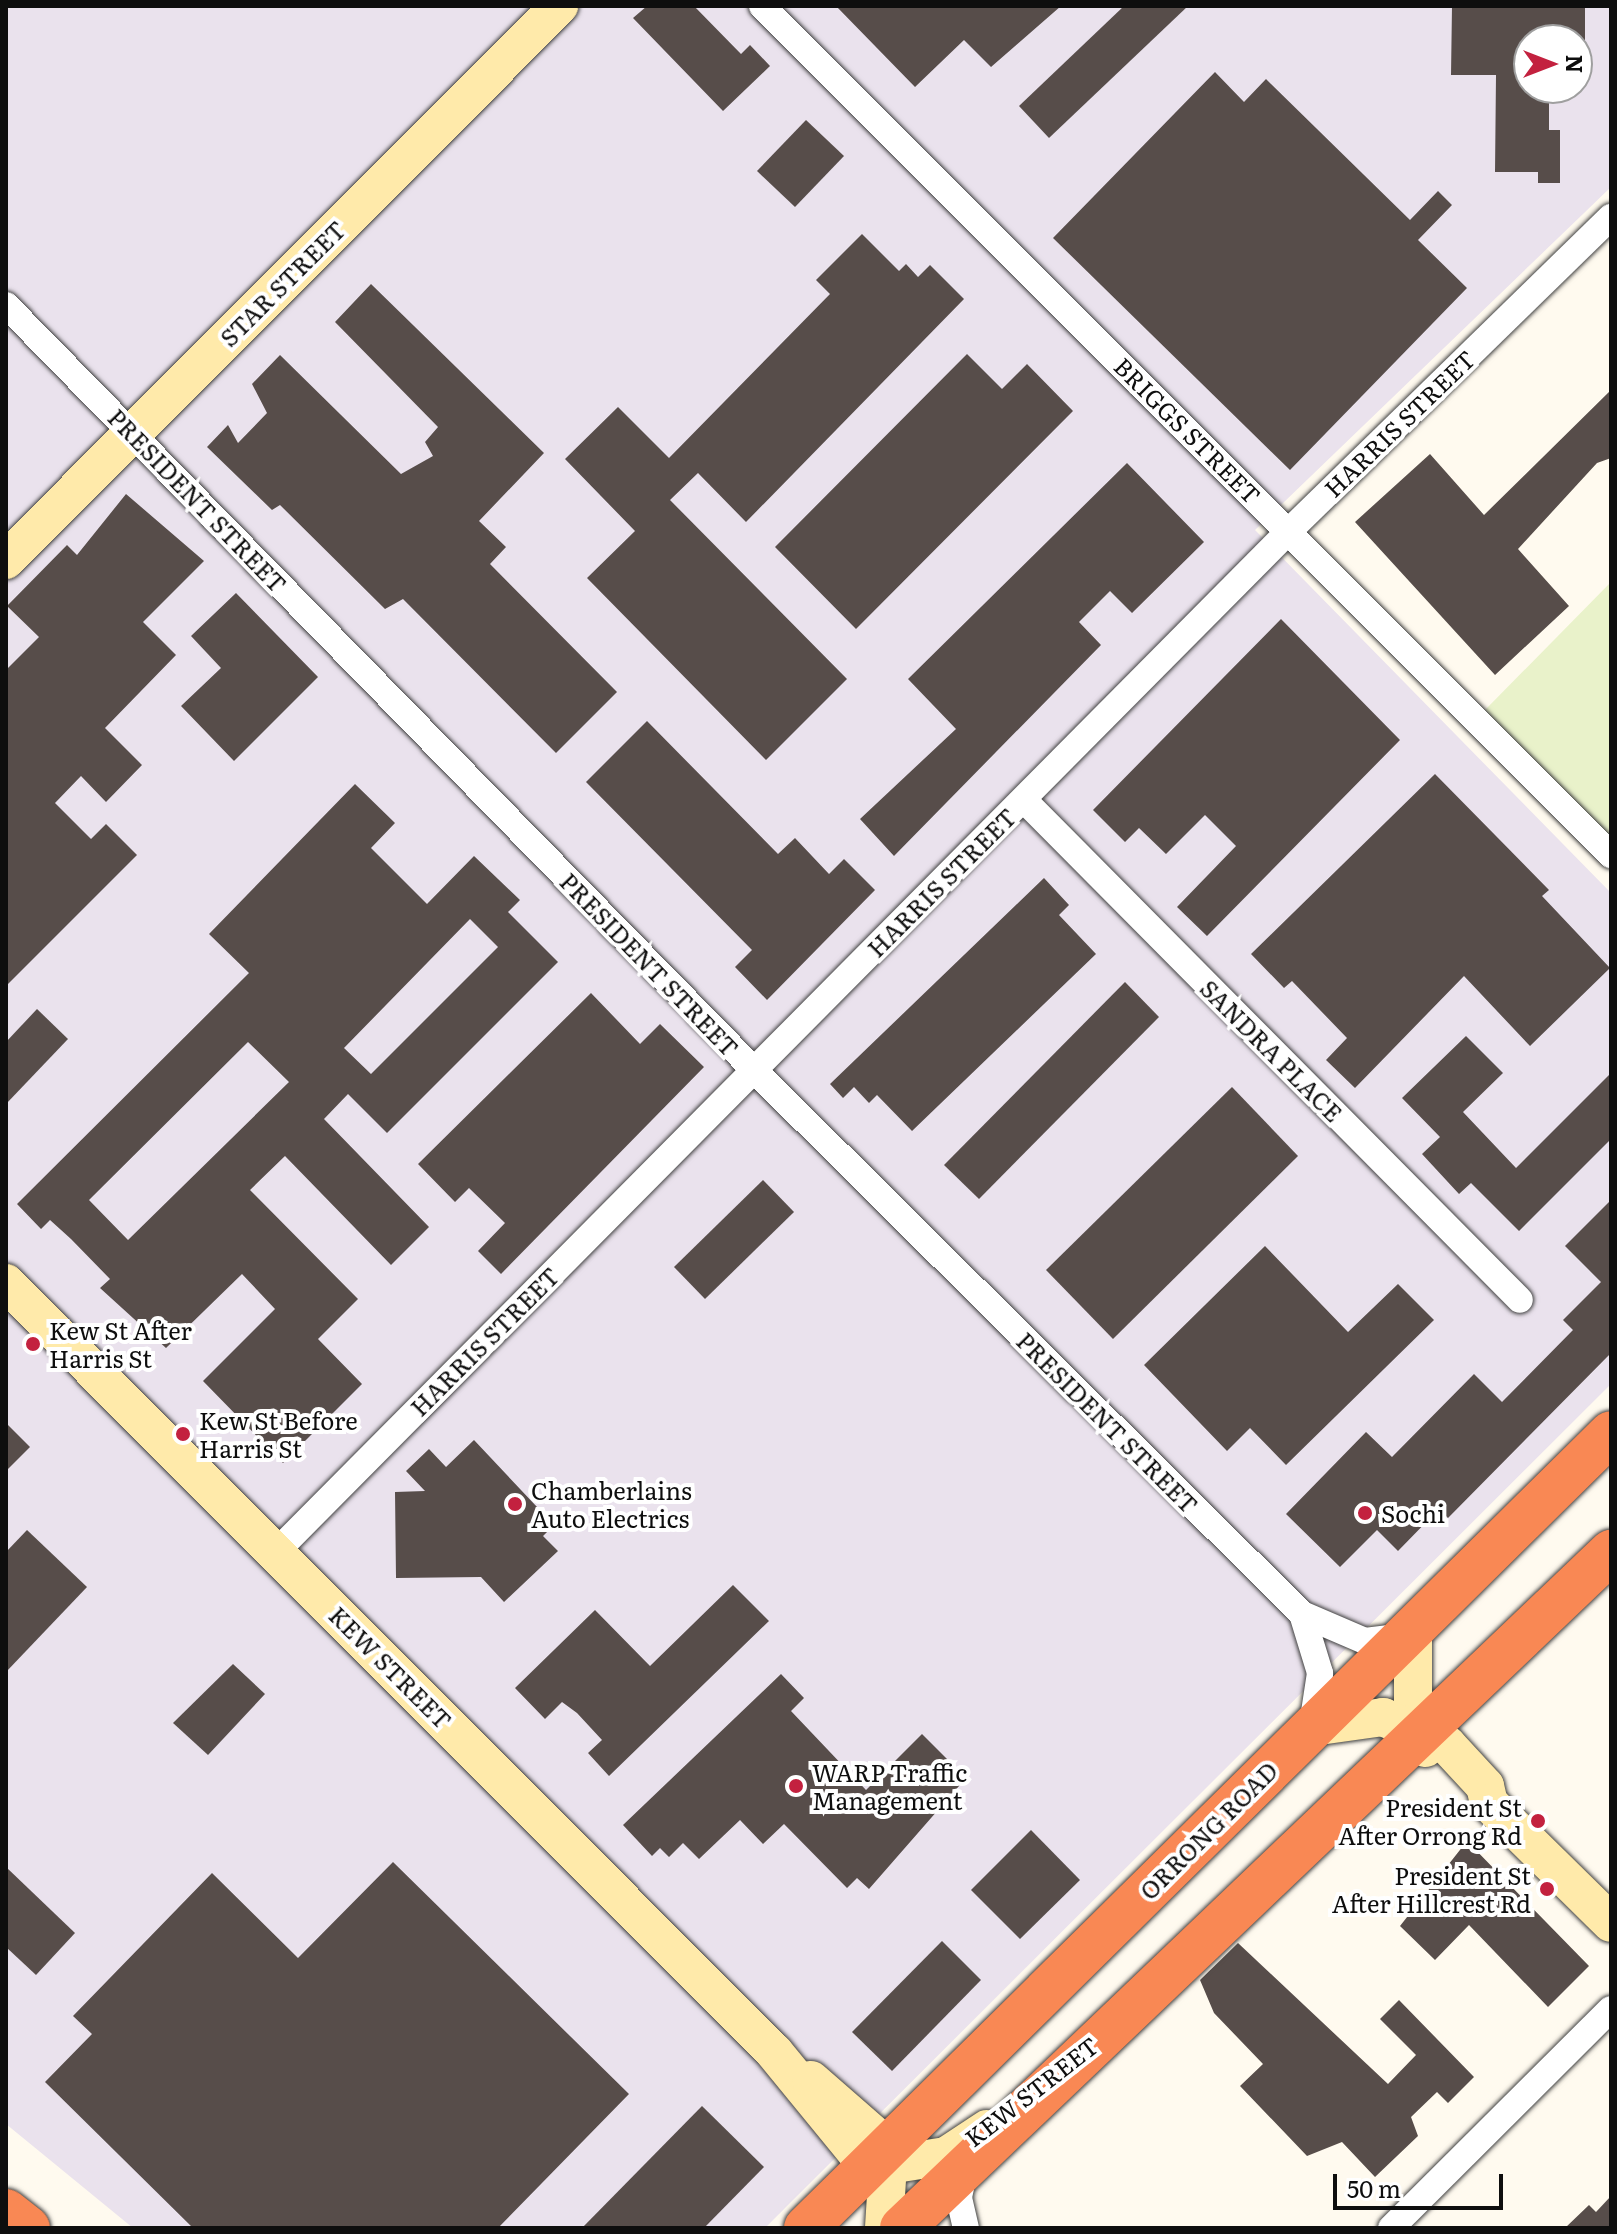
<!DOCTYPE html>
<style>
body{margin:0}
#map{position:relative;width:1617px;height:2234px;overflow:hidden;background:#fffaef;font-family:Literata,serif}
div>[style]{position:absolute}
.industrial>*{inset:0;background:#eae2ed}
.pitch>*{inset:0;background:#e9f2ca}
.building>*{inset:0;background:#574d4a}
.roads{filter:drop-shadow(0 0 2px #414141) drop-shadow(0 0 2px #414141)}
.street>*{height:26px;margin:-13px;padding:0 13px;transform-origin:13px;border-radius:13px;background:#fff}
.secondary>*{height:38px;margin:-19px;padding:0 19px;transform-origin:19px;border-radius:19px;background:#ffeaaa}
.highway>*{height:44px;margin:-22px;padding:0 22px;transform-origin:22px;border-radius:22px;background:#f98854}
.dots>*{width:22px;height:22px;translate:-50% -50%;box-sizing:border-box;border:4px solid #fff;border-radius:50%}
span{translate:-50% -50%;white-space:nowrap;text-align:center;line-height:1.15;-webkit-text-stroke:8px #fff;paint-order:stroke}
.street-label{font-size:24px;color:#0e0e0e}
.poi-label{font-size:24px;color:#0e0e0e}
.left{translate:0 -50%;text-align:left}
.right{translate:-100% -50%;text-align:right}
.frame{position:absolute;inset:0;border:8px solid #0e0e0e;pointer-events:none}
.north{position:absolute;left:1513px;top:24px;width:80px;height:80px;box-sizing:border-box;background:#fff;border:2px solid #9f9f9f;border-radius:50%;rotate:90deg;font-size:22px;font-weight:700;line-height:32px;text-align:center;color:#0e0e0e}
.north::after{content:'';display:block;margin:auto;width:28px;height:36px;background:#c3213f;clip-path:polygon(50% 0,100% 100%,50% 72%,0 100%)}
.scale{position:absolute;left:1333px;top:2174px;width:170px;height:36px;box-sizing:border-box;border:4px solid #0e0e0e;border-top:0;padding-left:10px;font-size:24px;line-height:28px;white-space:nowrap;color:#0e0e0e;-webkit-text-stroke:6px #fff;paint-order:stroke}
</style>
<div id="map">
<div class="industrial">
<div style="clip-path:polygon(evenodd,6px 6px,1611px 6px,1611px 187px,1255px 530px,1611px 893px,1611px 1384px,765px 2228px,133px 2228px,6px 2124px,6px 6px,1529px 40px,1577px 40px,1577px 88px,1529px 88px,1529px 40px)"></div>
</div>
<div class="pitch">
<div style="clip-path:polygon(1611px 582px,1611px 838px,1485px 710px)"></div>
</div>
<div class="building">
<div style="clip-path:polygon(647px 6px,694px 6px,741px 54px,750px 45px,770px 66px,723px 111px,633px 18px)"></div>
<div style="clip-path:polygon(836px 6px,1061px 6px,991px 67px,964px 40px,915px 87px)"></div>
<div style="clip-path:polygon(1124px 6px,1188px 6px,1049px 138px,1019px 106px)"></div>
<div style="clip-path:polygon(1452px 6px,1585px 6px,1585px 40px,1529px 40px,1529px 88px,1549px 88px,1549px 130px,1560px 130px,1560px 183px,1538px 183px,1538px 172px,1495px 172px,1496px 75px,1451px 75px)"></div>
<div style="clip-path:polygon(1215px 72px,1244px 102px,1266px 79px,1410px 220px,1438px 191px,1452px 205px,1418px 240px,1467px 288px,1290px 470px,1053px 238px)"></div>
<div style="clip-path:polygon(806px 120px,844px 156px,795px 207px,757px 171px)"></div>
<div style="clip-path:polygon(862px 234px,899px 271px,906px 264px,918px 277px,930px 265px,964px 299px,746px 522px,698px 473px,670px 500px,847px 679px,766px 760px,587px 578px,635px 531px,565px 459px,618px 407px,669px 458px,830px 294px,816px 280px)"></div>
<div style="clip-path:polygon(371px 284px,544px 453px,479px 521px,506px 547px,490px 564px,617px 692px,556px 753px,403px 599px,385px 609px,280px 505px,272px 510px,207px 447px,228px 425px,238px 443px,267px 413px,252px 384px,280px 355px,401px 474px,433px 456px,425px 442px,438px 427px,335px 322px)"></div>
<div style="clip-path:polygon(967px 354px,1002px 389px,1027px 364px,1073px 411px,856px 629px,775px 547px)"></div>
<div style="clip-path:polygon(1611px 390px,1611px 458px,1597px 463px,1518px 549px,1569px 606px,1495px 675px,1355px 522px,1430px 454px,1484px 515px)"></div>
<div style="clip-path:polygon(1127px 463px,1204px 542px,1132px 613px,1110px 591px,1079px 622px,1101px 645px,894px 856px,860px 819px,956px 729px,908px 679px)"></div>
<div style="clip-path:polygon(126px 494px,204px 561px,143px 622px,176px 655px,105px 728px,142px 765px,106px 802px,81px 776px,55px 803px,91px 839px,106px 824px,137px 855px,6px 986px,6px 670px,39px 637px,7px 606px,67px 545px,77px 555px)"></div>
<div style="clip-path:polygon(236px 593px,318px 677px,234px 761px,181px 706px,221px 668px,191px 636px)"></div>
<div style="clip-path:polygon(1281px 619px,1400px 740px,1207px 936px,1177px 907px,1236px 846px,1205px 815px,1166px 854px,1139px 828px,1125px 842px,1093px 810px)"></div>
<div style="clip-path:polygon(647px 721px,778px 854px,795px 838px,829px 874px,844px 859px,875px 890px,767px 1000px,735px 967px,752px 950px,586px 782px)"></div>
<div style="clip-path:polygon(1435px 774px,1549px 890px,1542px 896px,1610px 968px,1530px 1046px,1464px 976px,1355px 1088px,1326px 1060px,1347px 1038px,1292px 981px,1284px 988px,1251px 954px)"></div>
<div style="clip-path:polygon(evenodd,355px 784px,395px 823px,371px 848px,427px 904px,474px 856px,520px 900px,508px 912px,558px 962px,387px 1133px,348px 1094px,324px 1119px,429px 1227px,391px 1265px,285px 1156px,250px 1190px,358px 1299px,318px 1339px,362px 1384px,283px 1463px,203px 1381px,275px 1309px,242px 1274px,166px 1348px,100px 1288px,110px 1279px,71px 1239px,50px 1220px,41px 1229px,17px 1204px,249px 973px,209px 934px,355px 784px,470px 919px,498px 947px,371px 1074px,344px 1048px,470px 919px,355px 784px,248px 1042px,289px 1082px,128px 1240px,89px 1200px,248px 1042px)"></div>
<div style="clip-path:polygon(1044px 878px,1069px 905px,1059px 915px,1096px 954px,912px 1131px,877px 1095px,869px 1103px,854px 1087px,843px 1098px,830px 1084px)"></div>
<div style="clip-path:polygon(1125px 982px,1159px 1017px,979px 1199px,944px 1165px)"></div>
<div style="clip-path:polygon(591px 993px,640px 1044px,660px 1024px,704px 1067px,501px 1274px,478px 1251px,505px 1223px,469px 1188px,455px 1202px,418px 1164px)"></div>
<div style="clip-path:polygon(37px 1009px,68px 1039px,6px 1104px,6px 1042px)"></div>
<div style="clip-path:polygon(1466px 1036px,1503px 1073px,1463px 1112px,1516px 1168px,1611px 1073px,1611px 1139px,1519px 1231px,1471px 1183px,1459px 1194px,1422px 1154px,1440px 1137px,1402px 1098px)"></div>
<div style="clip-path:polygon(1232px 1087px,1298px 1156px,1113px 1339px,1046px 1270px)"></div>
<div style="clip-path:polygon(763px 1180px,794px 1212px,705px 1299px,674px 1267px)"></div>
<div style="clip-path:polygon(1611px 1200px,1611px 1353px,1448px 1518px,1439px 1509px,1398px 1551px,1377px 1530px,1340px 1567px,1286px 1514px,1366px 1432px,1392px 1457px,1474px 1374px,1502px 1402px,1573px 1330px,1563px 1320px,1601px 1282px,1565px 1246px)"></div>
<div style="clip-path:polygon(1265px 1246px,1348px 1332px,1398px 1284px,1434px 1320px,1286px 1465px,1250px 1428px,1227px 1451px,1144px 1365px)"></div>
<div style="clip-path:polygon(6px 1423px,30px 1447px,6px 1471px)"></div>
<div style="clip-path:polygon(474px 1440px,554px 1525px,543px 1536px,558px 1551px,504px 1602px,481px 1577px,396px 1578px,395px 1492px,425px 1491px,406px 1471px,429px 1449px,446px 1467px)"></div>
<div style="clip-path:polygon(27px 1530px,87px 1587px,6px 1672px,6px 1552px)"></div>
<div style="clip-path:polygon(733px 1585px,769px 1621px,609px 1776px,588px 1753px,602px 1740px,577px 1713px,562px 1702px,545px 1719px,515px 1688px,595px 1610px,650px 1666px)"></div>
<div style="clip-path:polygon(233px 1664px,265px 1694px,208px 1755px,173px 1723px)"></div>
<div style="clip-path:polygon(781px 1674px,804px 1698px,791px 1711px,866px 1790px,922px 1734px,966px 1778px,869px 1889px,857px 1878px,847px 1888px,784px 1824px,763px 1844px,740px 1820px,699px 1859px,683px 1843px,669px 1857px,660px 1848px,652px 1856px,623px 1825px)"></div>
<div style="clip-path:polygon(1031px 1830px,1080px 1880px,1020px 1939px,971px 1890px)"></div>
<div style="clip-path:polygon(1467px 1841px,1589px 1966px,1548px 2007px,1469px 1925px,1435px 1960px,1400px 1926px)"></div>
<div style="clip-path:polygon(393px 1862px,629px 2094px,498px 2228px,193px 2228px,45px 2082px,92px 2034px,73px 2016px,212px 1873px,298px 1958px)"></div>
<div style="clip-path:polygon(6px 1867px,75px 1933px,36px 1975px,6px 1947px)"></div>
<div style="clip-path:polygon(942px 1941px,981px 1980px,892px 2071px,852px 2032px)"></div>
<div style="clip-path:polygon(1238px 1943px,1388px 2084px,1416px 2055px,1380px 2019px,1399px 2000px,1474px 2077px,1448px 2103px,1437px 2092px,1411px 2117px,1418px 2136px,1375px 2177px,1342px 2142px,1307px 2156px,1240px 2086px,1263px 2064px,1214px 2013px,1200px 1980px)"></div>
<div style="clip-path:polygon(702px 2106px,764px 2167px,704px 2228px,582px 2228px)"></div>
<div style="clip-path:polygon(1611px 2196px,1611px 2228px,1565px 2228px,1589px 2205px,1596px 2212px)"></div>
</div>
<div class="roads">
<div class="street">
<div style="left:762px;top:6px;width:1201px;rotate:45deg"></div>
<div style="left:6px;top:305px;width:1069px;rotate:45.64deg"></div>
<div style="left:753px;top:1069px;width:774px;rotate:44.79deg"></div>
<div style="left:1302px;top:1614px;width:62px;rotate:73deg"></div>
<div style="left:1320px;top:1673px;width:53px;rotate:98.7deg"></div>
<div style="left:1024px;top:800px;width:704px;rotate:45.23deg"></div>
<div style="left:276px;top:1552px;width:1438px;rotate:-45.23deg"></div>
<div style="left:1289px;top:531px;width:450px;rotate:-44.3deg"></div>
<div style="left:1302px;top:1614px;width:69px;rotate:23.2deg"></div>
<div style="left:1365px;top:1641px;width:39px;rotate:-7deg"></div>
<div style="left:965px;top:2169px;width:30px;rotate:102deg"></div>
<div style="left:959px;top:2198px;width:31px;rotate:77deg"></div>
<div style="left:1391px;top:2228px;width:310px;rotate:-44.9deg"></div>
</div>
<div class="secondary">
<div style="left:6px;top:560px;width:783px;rotate:-45.05deg"></div>
<div style="left:6px;top:1283px;width:1087px;rotate:45.04deg"></div>
<div style="left:774px;top:2052px;width:150px;rotate:50.7deg"></div>
<div style="left:869px;top:2168px;width:78px;rotate:-8.9deg"></div>
<div style="left:946px;top:2156px;width:49px;rotate:-33.4deg"></div>
<div style="left:1413px;top:1634px;width:76px;rotate:90deg"></div>
<div style="left:1413px;top:1710px;width:40px;rotate:72deg"></div>
<div style="left:1312px;top:1727px;width:72px;rotate:-8deg"></div>
<div style="left:1383px;top:1717px;width:70px;rotate:23.6deg"></div>
<div style="left:1447px;top:1745px;width:56px;rotate:47.2deg"></div>
<div style="left:1485px;top:1786px;width:17px;rotate:77deg"></div>
<div style="left:1489px;top:1803px;width:171px;rotate:44.5deg"></div>
<div style="left:811px;top:2080px;width:103px;rotate:41.1deg"></div>
<div style="left:889px;top:2148px;width:80px;rotate:93.6deg"></div>
</div>
<div class="highway">
<div style="left:6px;top:2211px;width:28px;rotate:38deg"></div>
<div style="left:806px;top:2228px;width:1131px;rotate:-44.64deg"></div>
<div style="left:902px;top:2228px;width:980px;rotate:-43.64deg"></div>
</div>
</div>
<div class="dots">
<div style="left:33px;top:1344px;background:#c3213f"></div>
<div style="left:183px;top:1434px;background:#c3213f"></div>
<div style="left:515px;top:1504px;background:#c3213f"></div>
<div style="left:1365px;top:1513px;background:#c3213f"></div>
<div style="left:796px;top:1786px;background:#c3213f"></div>
<div style="left:1538px;top:1821px;background:#c3213f"></div>
<div style="left:1547px;top:1889px;background:#c3213f"></div>
</div>
<div class="street-label">
<span style="left:282px;top:283px;rotate:-45deg">STAR STREET</span>
<span style="left:1399px;top:423px;rotate:-44deg">HARRIS STREET</span>
<span style="left:1188px;top:430px;rotate:45deg">BRIGGS STREET</span>
<span style="left:198px;top:500px;rotate:46deg">PRESIDENT STREET</span>
<span style="left:941px;top:882px;rotate:-45deg">HARRIS STREET</span>
<span style="left:650px;top:964px;rotate:46deg">PRESIDENT STREET</span>
<span style="left:1272px;top:1050px;rotate:45deg">SANDRA PLACE</span>
<span style="left:484px;top:1341px;rotate:-45deg">HARRIS STREET</span>
<span style="left:1108px;top:1422px;rotate:45deg">PRESIDENT STREET</span>
<span style="left:391px;top:1667px;rotate:45deg">KEW STREET</span>
<span style="left:1208px;top:1830px;rotate:-45deg">ORRONG ROAD</span>
<span style="left:1031px;top:2091px;rotate:-38deg">KEW STREET</span>
</div>
<div class="poi-label">
<span class="left" style="left:49px;top:1344px">Kew St After<br>Harris St</span>
<span class="left" style="left:199px;top:1434px">Kew St Before<br>Harris St</span>
<span class="left" style="left:531px;top:1504px">Chamberlains<br>Auto Electrics</span>
<span class="left" style="left:1381px;top:1513px">Sochi</span>
<span class="left" style="left:812px;top:1786px">WARP Traffic<br>Management</span>
<span class="right" style="left:1522px;top:1821px">President St<br>After Orrong Rd</span>
<span class="right" style="left:1531px;top:1889px">President St<br>After Hillcrest Rd</span>
</div>
<div class="frame"></div>
<div class="north">N</div>
<div class="scale">50 m</div>
</div>
